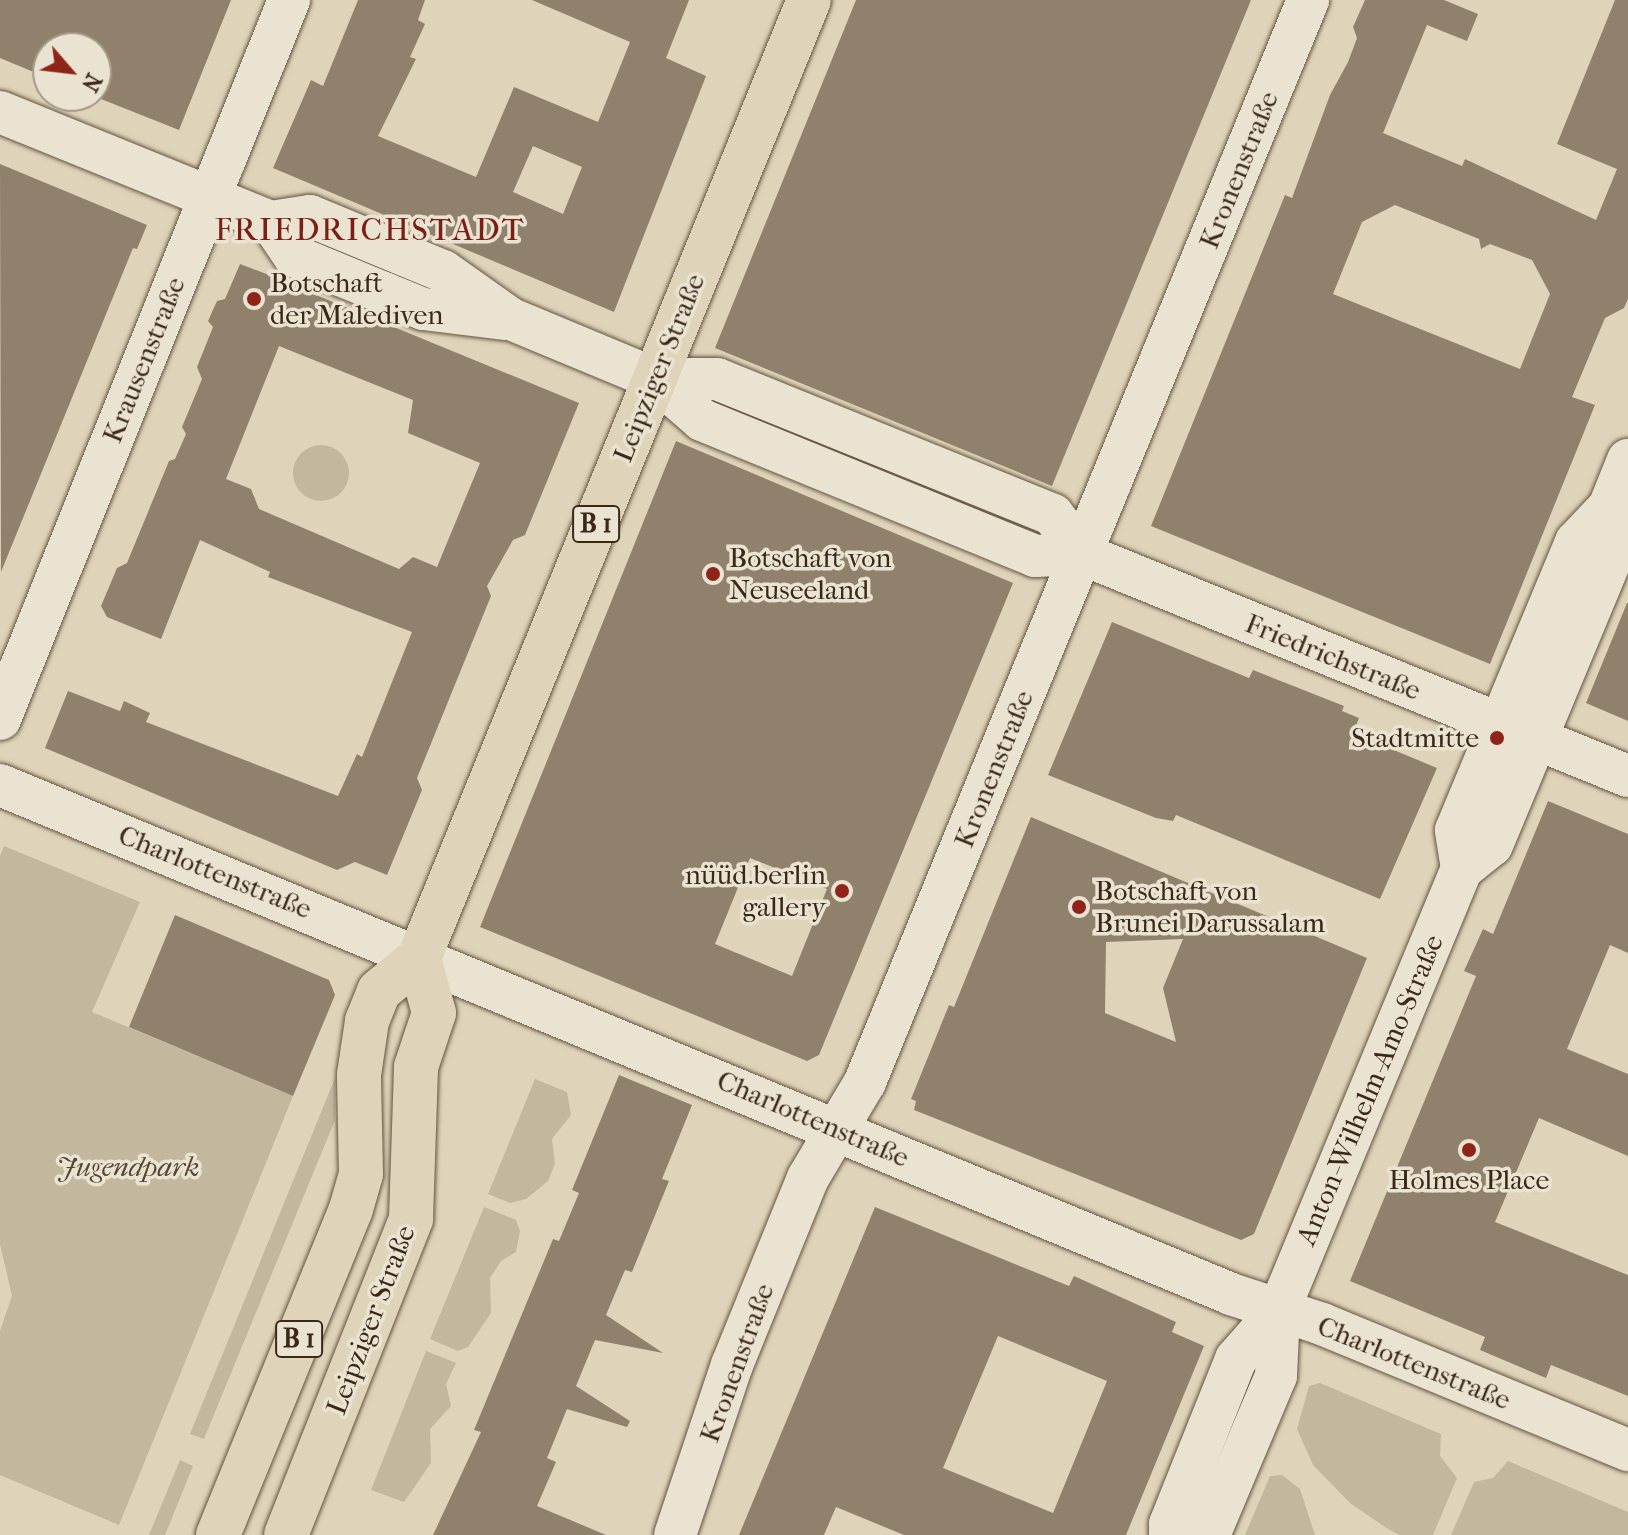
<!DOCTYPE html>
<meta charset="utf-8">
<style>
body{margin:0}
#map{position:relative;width:1628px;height:1535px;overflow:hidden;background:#dfd4b9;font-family:"IM FELL French Canon",serif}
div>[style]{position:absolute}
.green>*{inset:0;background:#c3b79e}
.round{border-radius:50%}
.building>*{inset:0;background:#90816c}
.roads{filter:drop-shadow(0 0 2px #645340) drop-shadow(0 0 2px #645340)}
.minor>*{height:42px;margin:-21px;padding:0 21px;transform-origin:21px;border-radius:21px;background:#eae3d2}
.major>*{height:44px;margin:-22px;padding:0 22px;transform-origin:22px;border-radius:22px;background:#dfd4b9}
.dots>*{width:22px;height:22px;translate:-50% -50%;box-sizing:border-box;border:4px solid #eae3d2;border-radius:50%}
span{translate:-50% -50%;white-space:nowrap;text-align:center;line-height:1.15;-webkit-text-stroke:7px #eae3d2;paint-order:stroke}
.shield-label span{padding:2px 6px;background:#eae3d2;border:2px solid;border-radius:6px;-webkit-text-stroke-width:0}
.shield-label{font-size:26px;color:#3b2818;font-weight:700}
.street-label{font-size:28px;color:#3b2818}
.poi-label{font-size:28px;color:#3b2818}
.left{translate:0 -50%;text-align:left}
.right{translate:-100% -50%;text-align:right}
.park-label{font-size:28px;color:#564533;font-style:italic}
.quarter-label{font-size:32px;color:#7a1f14;letter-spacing:2px}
.north{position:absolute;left:32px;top:32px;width:80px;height:80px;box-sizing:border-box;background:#eae3d2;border:2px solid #a49888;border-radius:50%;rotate:118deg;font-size:22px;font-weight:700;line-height:32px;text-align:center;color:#3b2818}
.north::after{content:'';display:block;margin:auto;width:28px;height:36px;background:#8f2418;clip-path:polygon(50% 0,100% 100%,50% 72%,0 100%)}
</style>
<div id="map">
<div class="green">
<div class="round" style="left:293px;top:445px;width:56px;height:56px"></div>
<div style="clip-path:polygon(4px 846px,140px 902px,92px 1012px,293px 1096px,119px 1525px,0 1475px,0 1331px,12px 1296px,0 1244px,0 856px)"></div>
<div style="clip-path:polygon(335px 1078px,335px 1120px,204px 1439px,190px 1434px)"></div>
<div style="clip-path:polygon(535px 1079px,567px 1092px,571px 1115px,552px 1139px,555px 1164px,548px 1181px,526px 1199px,510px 1203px,488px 1194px)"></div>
<div style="clip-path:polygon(484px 1207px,516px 1220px,520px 1231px,516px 1252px,501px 1261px,490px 1278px,491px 1313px,468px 1347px,458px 1351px,430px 1339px)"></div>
<div style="clip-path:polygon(426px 1351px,456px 1363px,446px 1384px,451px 1406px,430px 1429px,431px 1463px,404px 1502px,371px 1490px)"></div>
<div style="clip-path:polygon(1320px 1383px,1441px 1434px,1440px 1456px,1457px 1478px,1433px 1535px,1399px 1535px,1385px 1527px,1350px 1503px,1313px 1465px,1297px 1429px,1309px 1386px)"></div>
<div style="clip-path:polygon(180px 1460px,193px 1466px,165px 1535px,149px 1535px)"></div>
<div style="clip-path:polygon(1508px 1461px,1628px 1512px,1628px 1535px,1451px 1535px,1474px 1482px,1493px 1478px)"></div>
<div style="clip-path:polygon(1282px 1475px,1300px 1489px,1315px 1535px,1245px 1535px,1270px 1476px)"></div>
</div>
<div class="building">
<div style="clip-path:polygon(0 0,231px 0,179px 130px,96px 97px,96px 48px,48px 48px,48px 78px,0 58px)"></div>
<div style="clip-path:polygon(evenodd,358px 0,425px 0,418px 20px,425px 24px,410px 57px,416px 59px,378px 136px,476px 177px,514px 87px,598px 122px,630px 42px,532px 0,689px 0,666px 58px,706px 76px,614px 312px,273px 168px,311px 80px,323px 86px,358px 0,533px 146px,582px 167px,563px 214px,513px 192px,533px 146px)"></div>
<div style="clip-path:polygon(856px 0,1251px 0,1052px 486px,715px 348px)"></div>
<div style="clip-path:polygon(evenodd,1365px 0,1444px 0,1478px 14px,1467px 41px,1427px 25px,1383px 133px,1462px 166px,1465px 159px,1596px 220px,1617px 169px,1557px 144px,1615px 0,1628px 0,1628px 299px,1624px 308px,1605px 318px,1572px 397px,1595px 405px,1490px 664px,1151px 526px,1285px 195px,1292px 198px,1330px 95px,1348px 62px,1357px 38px,1353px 27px,1365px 0,1395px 205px,1479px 239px,1481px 249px,1490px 244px,1532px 260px,1550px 294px,1520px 369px,1333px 294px,1362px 222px,1395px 205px)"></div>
<div style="clip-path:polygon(0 164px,147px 225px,137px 249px,133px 248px,1px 572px)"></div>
<div style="clip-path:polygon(evenodd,240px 264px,277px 278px,281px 275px,299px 288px,579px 403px,525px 535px,513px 540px,487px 586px,491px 596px,417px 778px,422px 790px,387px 875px,355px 862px,337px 870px,45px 748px,68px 691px,120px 711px,124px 701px,150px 713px,146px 722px,338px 796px,357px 754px,362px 757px,412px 632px,268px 577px,270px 572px,200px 540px,161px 639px,107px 617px,101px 606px,117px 568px,127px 563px,169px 461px,175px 459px,186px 434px,182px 427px,202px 379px,197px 367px,213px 327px,208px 321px,217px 301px,225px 299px,240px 264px,279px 346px,413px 400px,408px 433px,480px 463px,437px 567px,413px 557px,399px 569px,259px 509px,251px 489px,226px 479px,279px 346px)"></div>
<div style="clip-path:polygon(evenodd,676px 441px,1013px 583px,819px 1055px,807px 1061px,480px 927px,676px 441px,750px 858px,827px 889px,792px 976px,715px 944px,750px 858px)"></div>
<div style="clip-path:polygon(1627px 603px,1628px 603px,1628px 721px,1586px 703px)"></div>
<div style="clip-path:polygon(1112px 622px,1249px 678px,1253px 670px,1344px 706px,1342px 711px,1359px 718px,1353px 733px,1437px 768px,1380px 899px,1176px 815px,1173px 821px,1156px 818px,1048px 775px)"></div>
<div style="clip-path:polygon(1548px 801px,1628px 834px,1628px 953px,1610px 945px,1567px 1049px,1628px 1074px,1628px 1156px,1539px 1118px,1495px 1222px,1628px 1275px,1628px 1396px,1551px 1365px,1546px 1378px,1480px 1350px,1485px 1337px,1350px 1281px,1476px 976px,1464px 971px,1483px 929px,1493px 934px)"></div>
<div style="clip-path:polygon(evenodd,1031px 817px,1367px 958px,1254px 1234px,1241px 1240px,914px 1110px,916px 1101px,911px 1099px,949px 1005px,954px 1007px,1031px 817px,1183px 939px,1163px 988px,1176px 1042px,1105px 1013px,1106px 942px,1183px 939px)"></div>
<div style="clip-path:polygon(175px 915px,329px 980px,335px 995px,293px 1096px,129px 1027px)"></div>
<div style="clip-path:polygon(619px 1075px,692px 1105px,662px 1179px,669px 1181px,643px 1245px,632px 1272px,625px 1270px,606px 1315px,663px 1353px,595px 1340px,576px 1386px,630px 1421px,627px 1427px,567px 1409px,547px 1458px,556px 1462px,537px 1506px,606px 1535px,433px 1535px,481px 1432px,474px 1430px,553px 1239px,559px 1241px,579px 1193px,572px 1190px)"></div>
<div style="clip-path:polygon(evenodd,875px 1207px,1069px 1286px,1074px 1276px,1176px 1322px,1172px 1332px,1204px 1346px,1126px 1535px,904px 1535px,836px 1507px,824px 1535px,739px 1535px,875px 1207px,998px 1336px,1107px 1381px,1053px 1513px,943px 1468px,998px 1336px)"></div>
</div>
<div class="roads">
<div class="minor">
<div style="left:0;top:112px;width:292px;rotate:22.1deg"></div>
<div style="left:271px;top:222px;width:39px;rotate:-9deg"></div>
<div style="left:310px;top:216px;width:144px;rotate:22.5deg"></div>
<div style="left:443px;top:271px;width:83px;rotate:35.2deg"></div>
<div style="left:511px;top:319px;width:156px;rotate:22.6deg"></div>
<div style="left:655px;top:379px;width:62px;rotate:41.1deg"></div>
<div style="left:702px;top:420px;width:360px;rotate:22.2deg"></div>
<div style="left:1035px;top:556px;width:47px;rotate:-2.4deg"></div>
<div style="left:1082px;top:554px;width:589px;rotate:22.13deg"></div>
<div style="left:271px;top:222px;width:41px;rotate:55.9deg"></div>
<div style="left:294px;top:256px;width:97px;rotate:22.3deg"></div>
<div style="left:384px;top:293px;width:42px;rotate:22.3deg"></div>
<div style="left:423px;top:309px;width:84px;rotate:6.9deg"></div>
<div style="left:655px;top:379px;width:62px"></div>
<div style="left:717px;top:379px;width:362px;rotate:22deg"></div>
<div style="left:1053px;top:515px;width:49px;rotate:53.4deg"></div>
<div style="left:0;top:719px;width:775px;rotate:-68.1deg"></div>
<div style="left:0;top:785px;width:1332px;rotate:22.46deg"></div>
<div style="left:1231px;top:1294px;width:96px;rotate:18.2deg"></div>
<div style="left:1322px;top:1324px;width:331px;rotate:22.4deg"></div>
<div style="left:1462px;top:869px;width:39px;rotate:-99deg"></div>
<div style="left:1456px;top:830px;width:312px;rotate:-67.4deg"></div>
<div style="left:1576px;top:542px;width:48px;rotate:-46.7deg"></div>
<div style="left:1609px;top:507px;width:51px;rotate:-68deg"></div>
<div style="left:675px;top:1535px;width:179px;rotate:-71.5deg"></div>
<div style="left:732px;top:1365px;width:202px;rotate:-67.9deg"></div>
<div style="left:808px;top:1178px;width:112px;rotate:-59.3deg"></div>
<div style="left:865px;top:1082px;width:1169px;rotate:-67.73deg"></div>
<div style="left:1170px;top:1535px;width:11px;rotate:-90deg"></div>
<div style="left:1170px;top:1524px;width:178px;rotate:-68.2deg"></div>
<div style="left:1236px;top:1359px;width:65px;rotate:-48.7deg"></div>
<div style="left:1279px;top:1310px;width:477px;rotate:-67.5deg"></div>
<div style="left:1462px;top:869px;width:38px;rotate:-39deg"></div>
<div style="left:1492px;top:845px;width:312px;rotate:-67.4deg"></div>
<div style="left:1612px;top:557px;width:50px;rotate:-93.4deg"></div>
<div style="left:1209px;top:1535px;width:173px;rotate:-67.2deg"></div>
<div style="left:1276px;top:1376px;width:66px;rotate:-87.4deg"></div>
</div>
<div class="major">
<div style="left:218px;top:1535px;width:352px;rotate:-67.8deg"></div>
<div style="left:351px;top:1209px;width:36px;rotate:-74deg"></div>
<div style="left:361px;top:1174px;width:99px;rotate:-91.2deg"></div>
<div style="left:359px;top:1075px;width:55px;rotate:-81.6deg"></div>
<div style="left:367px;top:1021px;width:32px;rotate:-68deg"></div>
<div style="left:379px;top:991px;width:52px;rotate:-39.5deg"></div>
<div style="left:419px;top:958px;width:1034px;rotate:-67.85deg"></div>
<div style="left:286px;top:1535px;width:340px;rotate:-68.4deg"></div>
<div style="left:411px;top:1219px;width:152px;rotate:-88.1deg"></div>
<div style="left:416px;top:1067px;width:57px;rotate:-71.6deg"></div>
<div style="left:434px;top:1013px;width:57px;rotate:-105.3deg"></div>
</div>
</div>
<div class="dots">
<div style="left:254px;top:299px;background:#8f2418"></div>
<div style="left:713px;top:574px;background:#8f2418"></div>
<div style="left:1497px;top:738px;background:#8f2418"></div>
<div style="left:842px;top:891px;background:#8f2418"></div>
<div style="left:1079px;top:907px;background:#8f2418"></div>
<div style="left:1469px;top:1150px;background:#8f2418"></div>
</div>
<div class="shield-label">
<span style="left:596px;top:524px">B 1</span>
<span style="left:299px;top:1339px">B 1</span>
</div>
<div class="street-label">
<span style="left:1239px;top:170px;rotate:-68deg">Kronenstraße</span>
<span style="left:144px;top:360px;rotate:-68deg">Krausenstraße</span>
<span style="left:659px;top:368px;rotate:-68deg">Leipziger Straße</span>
<span style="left:1333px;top:657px;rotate:22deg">Friedrichstraße</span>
<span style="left:994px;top:769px;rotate:-68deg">Kronenstraße</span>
<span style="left:215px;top:872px;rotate:22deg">Charlottenstraße</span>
<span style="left:1370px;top:1090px;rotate:-67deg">Anton-Wilhelm-Amo-Straße</span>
<span style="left:813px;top:1119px;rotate:23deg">Charlottenstraße</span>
<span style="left:371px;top:1320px;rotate:-69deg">Leipziger Straße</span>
<span style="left:737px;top:1363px;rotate:-70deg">Kronenstraße</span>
<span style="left:1414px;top:1363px;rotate:22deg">Charlottenstraße</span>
</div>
<div class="poi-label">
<span class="left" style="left:270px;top:299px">Botschaft<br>der Malediven</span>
<span class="left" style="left:729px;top:574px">Botschaft von<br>Neuseeland</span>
<span class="right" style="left:1479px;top:738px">Stadtmitte</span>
<span class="right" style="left:826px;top:891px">nüüd.berlin<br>gallery</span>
<span class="left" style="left:1095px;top:907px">Botschaft von<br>Brunei Darussalam</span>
<span style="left:1469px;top:1180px">Holmes Place</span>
</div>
<div class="park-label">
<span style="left:128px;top:1167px">Jugendpark</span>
</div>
<div class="quarter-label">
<span style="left:370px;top:230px">FRIEDRICHSTADT</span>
</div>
<div class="north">N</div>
</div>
